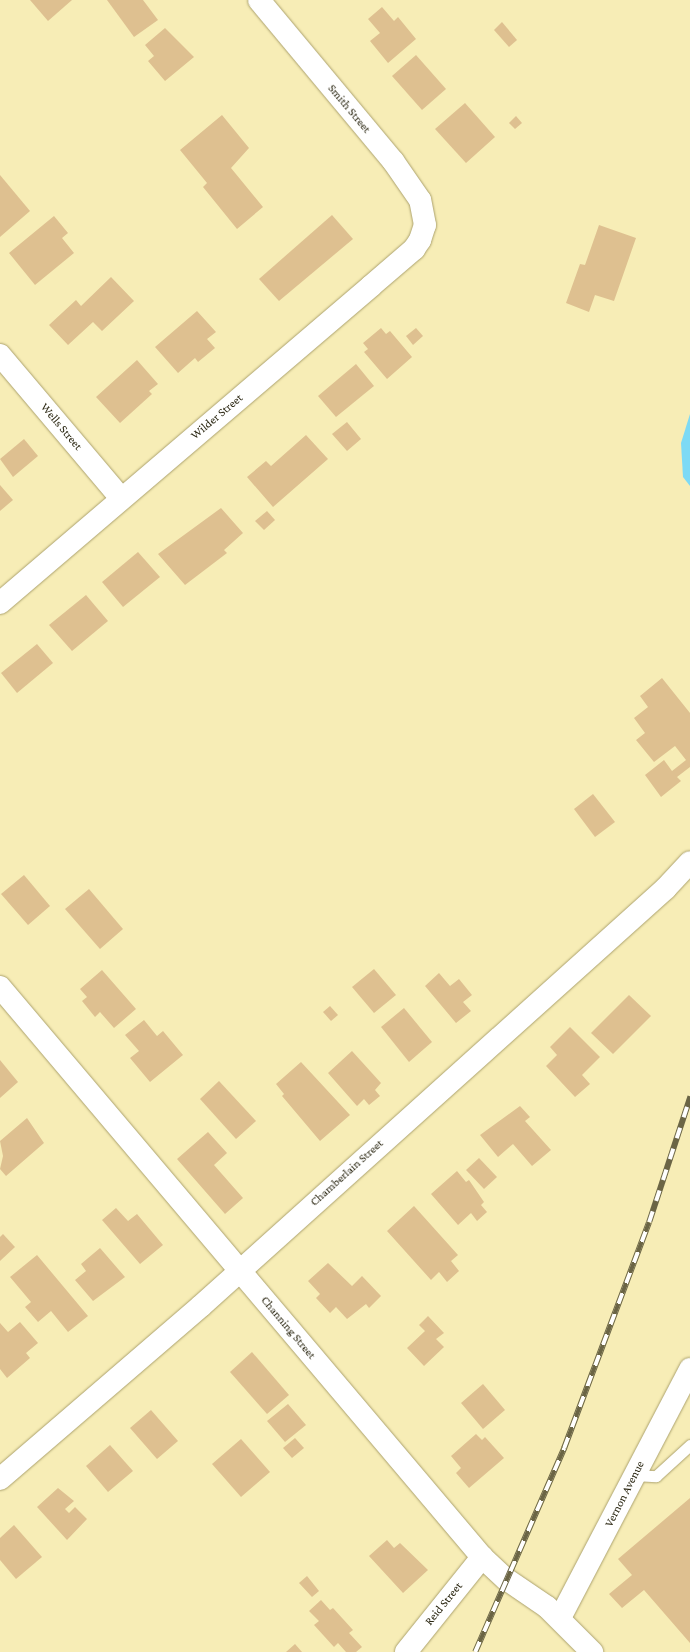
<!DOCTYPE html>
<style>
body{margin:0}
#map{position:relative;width:690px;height:1652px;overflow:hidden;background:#f7edb6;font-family:"Crimson Pro",serif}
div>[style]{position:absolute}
.water>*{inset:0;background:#7ddaf5}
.building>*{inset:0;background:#dec090}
.roads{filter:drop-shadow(0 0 1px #aca26e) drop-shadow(0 0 1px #aca26e)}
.service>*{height:11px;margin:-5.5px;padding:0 5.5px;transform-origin:5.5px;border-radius:5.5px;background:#fff}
.minor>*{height:22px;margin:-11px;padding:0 11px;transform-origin:11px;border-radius:11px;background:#fff}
.rail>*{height:5.5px;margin-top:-2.75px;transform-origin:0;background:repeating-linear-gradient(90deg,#fff 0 11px,#6b6545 0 22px);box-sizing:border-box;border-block:1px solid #6b6545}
span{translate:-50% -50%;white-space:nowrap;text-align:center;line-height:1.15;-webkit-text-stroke:4.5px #fff;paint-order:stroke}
.street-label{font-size:12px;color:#2a2611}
</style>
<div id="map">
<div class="water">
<div style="clip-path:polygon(690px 414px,690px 486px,683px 477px,681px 443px)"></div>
</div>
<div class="building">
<div style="clip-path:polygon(30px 0,72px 0,48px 21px)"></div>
<div style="clip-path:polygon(107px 0,143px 0,158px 20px,134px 37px)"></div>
<div style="clip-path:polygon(382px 7px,394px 21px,398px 17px,416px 39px,388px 63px,370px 41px,380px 33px,368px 19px)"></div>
<div style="clip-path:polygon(502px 22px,517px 40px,509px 47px,494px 30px)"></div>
<div style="clip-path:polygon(165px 28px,194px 57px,165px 81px,148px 61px,154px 56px,145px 45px)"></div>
<div style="clip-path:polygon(416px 55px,446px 89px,422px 110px,392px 76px)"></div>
<div style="clip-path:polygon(465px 103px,495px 137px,466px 163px,435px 129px)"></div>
<div style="clip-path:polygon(222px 115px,249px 148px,231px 168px,263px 207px,237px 229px,203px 187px,207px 183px,180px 150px)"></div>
<div style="clip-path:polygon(516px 116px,522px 123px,515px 129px,509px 123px)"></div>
<div style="clip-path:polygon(0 175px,30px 211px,0 237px)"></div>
<div style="clip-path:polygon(332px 215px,353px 239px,279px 301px,259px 279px)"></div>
<div style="clip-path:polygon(54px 216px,68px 233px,62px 238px,74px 253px,35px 285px,9px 253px)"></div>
<div style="clip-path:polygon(599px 225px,636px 238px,614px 301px,595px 295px,589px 312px,566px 303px,580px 264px,585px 265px)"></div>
<div style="clip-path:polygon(111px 277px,134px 301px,102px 331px,93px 322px,68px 345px,49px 325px,76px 300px,81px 306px)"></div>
<div style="clip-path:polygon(197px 311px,216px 332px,207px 339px,215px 348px,198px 362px,195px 358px,178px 373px,155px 347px)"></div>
<div style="clip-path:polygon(381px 328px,386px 334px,390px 331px,412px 357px,387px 379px,364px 352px,368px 349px,363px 343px)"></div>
<div style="clip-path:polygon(416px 328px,423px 336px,413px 345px,406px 336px)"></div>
<div style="clip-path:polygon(137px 360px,158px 384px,149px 391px,152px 394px,120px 423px,96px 397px)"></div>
<div style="clip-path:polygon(356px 364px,374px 386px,336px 417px,318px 396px)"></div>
<div style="clip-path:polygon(347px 422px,361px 439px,347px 451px,332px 434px)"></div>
<div style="clip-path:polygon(306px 435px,328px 459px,273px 507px,247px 477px,266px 461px,271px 466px)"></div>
<div style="clip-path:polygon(24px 439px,38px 456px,13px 477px,0 459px)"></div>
<div style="clip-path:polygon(0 485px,13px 500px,0 511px)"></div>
<div style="clip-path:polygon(221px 508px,243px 533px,224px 550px,227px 553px,185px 585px,158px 554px)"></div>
<div style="clip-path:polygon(267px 511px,275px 520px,264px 530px,255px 521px)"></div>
<div style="clip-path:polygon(138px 552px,160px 577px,123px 607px,102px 582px)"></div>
<div style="clip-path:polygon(86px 595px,108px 621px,72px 651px,49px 625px)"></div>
<div style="clip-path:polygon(37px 644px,53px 663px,17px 693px,1px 673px)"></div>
<div style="clip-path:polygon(662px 678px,690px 713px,690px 767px,677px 777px,681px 781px,661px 797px,645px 775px,664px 760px,672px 771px,686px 760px,675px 746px,654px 762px,636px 740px,645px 733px,634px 718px,648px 707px,640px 696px)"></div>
<div style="clip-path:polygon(593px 794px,615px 822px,595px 837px,574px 809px)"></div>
<div style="clip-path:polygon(24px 875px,50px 906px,28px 925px,1px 894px)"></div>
<div style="clip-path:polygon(89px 889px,123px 929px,100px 949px,65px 909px)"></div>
<div style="clip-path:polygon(374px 969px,396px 995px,374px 1013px,352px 987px)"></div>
<div style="clip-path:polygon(102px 970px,136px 1009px,114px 1028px,100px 1012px,95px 1017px,82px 1001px,87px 997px,80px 989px)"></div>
<div style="clip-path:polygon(439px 973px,450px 986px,459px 979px,472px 995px,463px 1002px,471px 1011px,456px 1023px,425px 986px)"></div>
<div style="clip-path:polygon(629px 995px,651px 1016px,613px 1054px,591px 1033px)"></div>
<div style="clip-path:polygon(330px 1006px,338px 1015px,331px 1021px,323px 1012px)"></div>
<div style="clip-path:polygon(404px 1008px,432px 1042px,409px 1062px,381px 1027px)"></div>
<div style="clip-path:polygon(144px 1020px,157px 1036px,163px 1031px,183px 1055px,150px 1082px,130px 1058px,139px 1051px,125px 1035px)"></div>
<div style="clip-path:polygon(570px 1027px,600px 1057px,582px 1075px,590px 1084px,575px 1097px,546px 1066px,557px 1055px,550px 1047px)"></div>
<div style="clip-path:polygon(352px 1051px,381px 1083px,375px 1090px,380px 1096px,369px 1105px,364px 1099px,357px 1106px,328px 1073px)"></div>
<div style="clip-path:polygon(0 1060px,18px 1082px,0 1098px)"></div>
<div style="clip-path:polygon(301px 1062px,350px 1115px,320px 1141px,282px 1096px,284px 1094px,276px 1084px)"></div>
<div style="clip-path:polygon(219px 1081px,256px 1121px,236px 1139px,200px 1099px)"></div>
<div style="clip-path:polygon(520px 1106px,530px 1117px,525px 1121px,551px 1150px,532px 1166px,513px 1144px,498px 1157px,480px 1135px)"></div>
<div style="clip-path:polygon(27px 1118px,44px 1143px,6px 1176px,0 1169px,3px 1156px,0 1141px)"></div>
<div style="clip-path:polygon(208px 1132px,227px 1153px,214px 1165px,243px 1198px,225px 1214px,177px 1159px)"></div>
<div style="clip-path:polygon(479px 1158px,497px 1177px,484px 1189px,466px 1170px)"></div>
<div style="clip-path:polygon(457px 1171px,466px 1182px,469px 1180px,484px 1202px,481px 1205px,487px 1212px,477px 1221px,471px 1213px,458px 1225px,431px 1194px)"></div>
<div style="clip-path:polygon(414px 1206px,458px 1255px,451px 1261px,459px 1271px,447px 1282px,439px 1272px,431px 1280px,387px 1231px)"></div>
<div style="clip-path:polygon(116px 1208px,128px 1221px,137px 1214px,163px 1245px,140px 1264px,102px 1220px)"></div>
<div style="clip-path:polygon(3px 1234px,15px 1247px,0 1261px,0 1237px)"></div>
<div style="clip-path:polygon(100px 1248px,125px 1277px,93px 1301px,75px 1280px,86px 1271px,81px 1264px)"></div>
<div style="clip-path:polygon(37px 1255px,88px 1316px,68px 1332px,51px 1311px,38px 1322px,25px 1307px,31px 1302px,10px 1277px)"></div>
<div style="clip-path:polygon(328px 1263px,352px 1286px,362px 1276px,381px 1296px,369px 1308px,366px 1304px,347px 1319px,336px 1307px,330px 1313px,316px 1298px,320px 1294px,308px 1281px)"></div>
<div style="clip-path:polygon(428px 1316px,444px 1333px,436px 1339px,444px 1347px,424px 1366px,407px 1348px,425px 1331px,419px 1325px)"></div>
<div style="clip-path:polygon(20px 1322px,38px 1343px,26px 1353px,30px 1358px,7px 1378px,0 1369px,0 1323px,8px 1332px)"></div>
<div style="clip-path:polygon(252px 1352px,289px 1395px,267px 1414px,230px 1372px)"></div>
<div style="clip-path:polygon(483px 1384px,505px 1410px,483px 1429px,461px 1403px)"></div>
<div style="clip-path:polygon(288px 1404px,306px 1425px,285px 1442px,267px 1421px)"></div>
<div style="clip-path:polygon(151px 1410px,178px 1441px,157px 1459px,130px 1428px)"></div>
<div style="clip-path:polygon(476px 1434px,482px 1440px,485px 1437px,504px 1458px,469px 1488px,456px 1473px,461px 1468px,451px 1456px)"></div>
<div style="clip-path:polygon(295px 1438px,304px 1448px,292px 1458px,283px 1448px)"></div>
<div style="clip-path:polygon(241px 1439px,270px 1472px,241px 1497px,212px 1464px)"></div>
<div style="clip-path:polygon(110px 1445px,133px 1471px,108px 1492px,86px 1466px)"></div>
<div style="clip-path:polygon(58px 1488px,74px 1501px,65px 1509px,69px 1513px,75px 1507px,87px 1519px,67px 1540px,37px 1507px)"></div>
<div style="clip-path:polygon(690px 1498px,690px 1643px,644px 1590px,622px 1608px,609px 1594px,632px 1575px,618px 1559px)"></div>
<div style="clip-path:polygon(14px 1525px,42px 1557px,16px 1579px,0 1560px,0 1538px)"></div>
<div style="clip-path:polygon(387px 1540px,394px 1548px,400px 1543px,428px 1570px,403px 1593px,369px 1556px)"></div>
<div style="clip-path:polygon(307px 1576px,319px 1591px,312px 1597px,299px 1583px)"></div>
<div style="clip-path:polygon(321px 1600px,330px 1610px,333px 1608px,353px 1630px,349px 1633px,362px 1647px,356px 1652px,346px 1652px,338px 1643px,334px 1647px,314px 1625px,319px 1621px,309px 1611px)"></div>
<div style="clip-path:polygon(295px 1644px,302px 1652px,286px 1652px)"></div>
</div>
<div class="roads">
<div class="service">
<div style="left:634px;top:1475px;width:22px;rotate:3deg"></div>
<div style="left:656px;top:1476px;width:46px;rotate:-42.4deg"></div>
</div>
<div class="minor">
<div style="left:0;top:355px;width:187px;rotate:49.8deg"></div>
<div style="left:0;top:603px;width:488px;rotate:-40.5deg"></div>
<div style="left:371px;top:286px;width:57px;rotate:-40.7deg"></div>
<div style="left:414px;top:249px;width:11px;rotate:-56deg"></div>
<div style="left:420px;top:240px;width:16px;rotate:-72deg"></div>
<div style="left:425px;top:225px;width:25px;rotate:-101deg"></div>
<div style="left:420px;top:200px;width:47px;rotate:-124.7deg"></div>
<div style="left:393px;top:161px;width:209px;rotate:-129.8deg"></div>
<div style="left:0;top:987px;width:746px;rotate:49.78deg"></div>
<div style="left:482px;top:1557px;width:33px;rotate:43deg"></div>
<div style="left:506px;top:1579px;width:50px;rotate:34.3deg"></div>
<div style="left:547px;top:1607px;width:64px;rotate:45deg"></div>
<div style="left:0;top:1479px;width:265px;rotate:-40.7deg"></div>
<div style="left:201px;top:1306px;width:625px;rotate:-41.95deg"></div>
<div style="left:666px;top:888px;width:35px;rotate:-47deg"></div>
<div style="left:560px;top:1618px;width:281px;rotate:-62.4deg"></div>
<div style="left:406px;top:1652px;width:122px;rotate:-51.3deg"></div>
</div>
</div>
<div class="rail">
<div style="left:475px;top:1652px;width:223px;rotate:-66.4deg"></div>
<div style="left:564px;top:1448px;width:241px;rotate:-69.4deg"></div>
<div style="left:649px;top:1222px;width:132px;rotate:-71.8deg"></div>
</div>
<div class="street-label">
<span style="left:349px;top:109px;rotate:50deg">Smith Street</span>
<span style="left:217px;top:417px;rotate:-40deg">Wilder Street</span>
<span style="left:61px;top:427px;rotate:50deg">Wells Street</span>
<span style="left:347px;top:1173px;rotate:-42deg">Chamberlain Street</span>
<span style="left:288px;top:1328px;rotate:50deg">Channing Street</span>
<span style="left:625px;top:1494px;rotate:-63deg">Vernon Avenue</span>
<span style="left:444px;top:1604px;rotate:-51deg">Reid Street</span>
</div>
</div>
